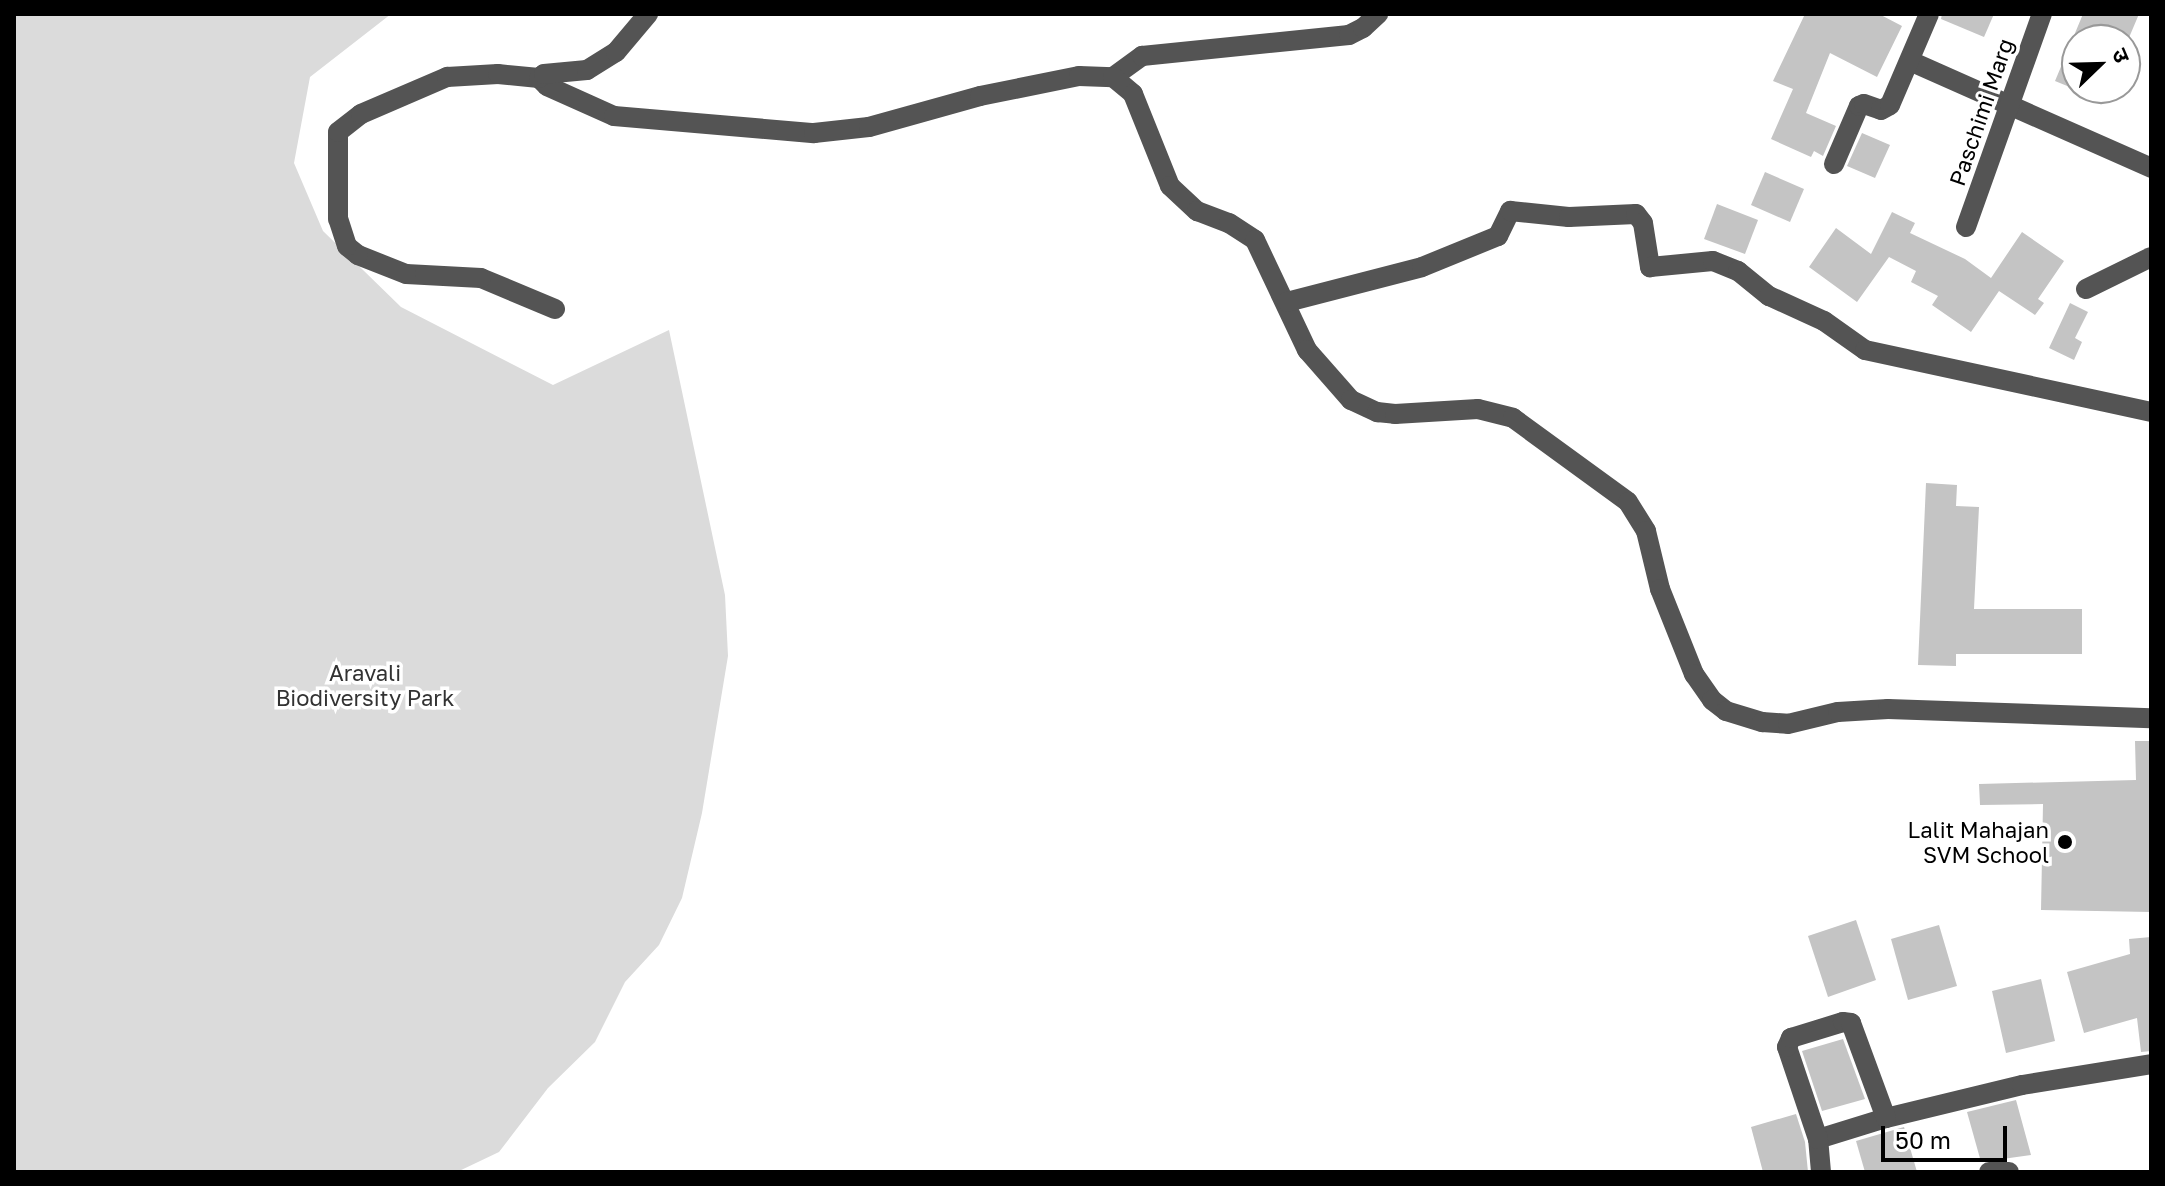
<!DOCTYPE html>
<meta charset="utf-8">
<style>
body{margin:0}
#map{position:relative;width:2165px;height:1186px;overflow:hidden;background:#fff;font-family:"Golos Text","Noto Sans Devanagari",sans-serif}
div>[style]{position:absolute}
.green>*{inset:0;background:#dbdbdb}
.building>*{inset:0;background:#c4c4c4}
.minor>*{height:20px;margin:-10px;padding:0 10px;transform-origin:10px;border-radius:10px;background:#545454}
.dots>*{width:22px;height:22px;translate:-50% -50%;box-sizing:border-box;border:4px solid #fff;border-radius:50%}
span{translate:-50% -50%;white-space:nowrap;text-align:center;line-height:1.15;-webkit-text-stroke:7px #fff;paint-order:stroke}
.street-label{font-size:22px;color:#000}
.park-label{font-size:22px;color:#323232}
.poi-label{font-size:22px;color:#000}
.right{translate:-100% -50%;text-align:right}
.frame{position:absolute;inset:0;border:16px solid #000;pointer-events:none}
.north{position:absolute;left:2061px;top:24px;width:80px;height:80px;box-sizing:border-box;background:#fff;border:2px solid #999;border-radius:50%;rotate:67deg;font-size:22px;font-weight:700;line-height:32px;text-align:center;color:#000}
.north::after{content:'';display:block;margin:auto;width:28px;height:36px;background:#000;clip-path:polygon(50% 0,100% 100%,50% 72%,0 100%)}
.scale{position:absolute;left:1881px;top:1126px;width:126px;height:36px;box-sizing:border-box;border:4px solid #000;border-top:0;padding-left:10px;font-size:24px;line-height:28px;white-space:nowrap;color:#000;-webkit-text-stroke:6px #fff;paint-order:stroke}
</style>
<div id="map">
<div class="green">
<div style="clip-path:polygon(14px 14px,391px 14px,310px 77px,294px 163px,323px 231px,401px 307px,553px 385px,669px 330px,725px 595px,728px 656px,702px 813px,682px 898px,659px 945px,625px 982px,595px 1042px,548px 1088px,499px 1152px,457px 1172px,14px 1172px)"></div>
</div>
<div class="building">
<div style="clip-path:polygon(1805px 14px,1879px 14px,1902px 26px,1877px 77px,1830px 53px,1806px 113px,1836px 126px,1823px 156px,1814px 151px,1811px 157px,1771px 139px,1793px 89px,1773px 81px)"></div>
<div style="clip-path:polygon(1942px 14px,1994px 14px,1984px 37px,1941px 19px)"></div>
<div style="clip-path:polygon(2083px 14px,2139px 14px,2128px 40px,2077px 40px,2077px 90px,2055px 81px)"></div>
<div style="clip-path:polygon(1862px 133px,1890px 145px,1875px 178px,1847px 166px)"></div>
<div style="clip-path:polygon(1765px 172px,1804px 189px,1790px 222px,1751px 205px)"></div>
<div style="clip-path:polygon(1717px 204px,1758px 220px,1745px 254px,1704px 239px)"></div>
<div style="clip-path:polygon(1892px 212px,1915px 223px,1910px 233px,1965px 259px,1991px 278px,2022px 232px,2064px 261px,2038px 299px,2044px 303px,2035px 315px,1999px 291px,1971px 332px,1932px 305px,1938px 296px,1911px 282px,1916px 271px,1889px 257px,1857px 302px,1809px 267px,1836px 228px,1871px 254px)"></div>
<div style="clip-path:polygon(2070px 303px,2088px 312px,2075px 338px,2082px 342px,2074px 360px,2049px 348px)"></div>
<div style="clip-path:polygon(1926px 483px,1957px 485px,1956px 506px,1979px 507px,1974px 609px,2082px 609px,2082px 654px,1956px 654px,1956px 666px,1918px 665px)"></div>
<div style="clip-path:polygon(2135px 741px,2151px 741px,2151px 912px,2041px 910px,2043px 804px,1980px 805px,1979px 784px,2136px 780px)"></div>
<div style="clip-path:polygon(1856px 920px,1876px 980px,1828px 997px,1808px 936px)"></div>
<div style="clip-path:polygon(1939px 925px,1957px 986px,1908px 1000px,1891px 939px)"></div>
<div style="clip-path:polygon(2151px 937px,2151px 1051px,2141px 1052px,2137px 1018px,2084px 1033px,2067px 972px,2130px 954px,2129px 939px)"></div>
<div style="clip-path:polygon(2041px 979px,2055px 1041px,2006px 1053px,1992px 991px)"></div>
<div style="clip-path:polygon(1843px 1039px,1865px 1099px,1822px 1111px,1802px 1051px)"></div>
<div style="clip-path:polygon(2016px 1100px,2031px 1155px,1981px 1162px,1967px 1112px)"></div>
<div style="clip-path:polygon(1796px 1114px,1805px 1142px,1808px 1172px,1763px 1172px,1751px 1127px)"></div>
<div style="clip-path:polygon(1904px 1127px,1917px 1172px,1865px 1172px,1856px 1141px)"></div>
</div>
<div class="minor">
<div style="left:1910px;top:61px;width:264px;rotate:23.9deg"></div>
<div style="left:1113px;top:77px;width:36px;rotate:-36deg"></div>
<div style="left:1142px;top:56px;width:208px;rotate:-5.8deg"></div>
<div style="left:1349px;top:35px;width:16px;rotate:-27deg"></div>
<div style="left:1363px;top:28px;width:21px;rotate:-43deg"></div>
<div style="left:539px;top:78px;width:11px;rotate:45deg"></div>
<div style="left:547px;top:86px;width:73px;rotate:24.1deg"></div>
<div style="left:614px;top:116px;width:201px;rotate:4.9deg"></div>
<div style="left:814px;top:133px;width:55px;rotate:-6.2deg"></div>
<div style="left:869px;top:127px;width:115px;rotate:-15.6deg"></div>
<div style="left:980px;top:96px;width:101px;rotate:-11.4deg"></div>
<div style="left:1079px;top:76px;width:34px;rotate:2deg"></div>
<div style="left:1113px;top:77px;width:26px;rotate:40deg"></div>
<div style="left:1133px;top:94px;width:99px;rotate:68.1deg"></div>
<div style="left:1170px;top:186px;width:37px;rotate:43deg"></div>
<div style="left:1197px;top:211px;width:34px;rotate:21deg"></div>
<div style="left:1229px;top:223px;width:31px;rotate:33deg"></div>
<div style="left:1255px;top:240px;width:122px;rotate:64.7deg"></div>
<div style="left:1307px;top:350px;width:67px;rotate:48.7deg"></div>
<div style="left:1351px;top:400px;width:29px;rotate:25deg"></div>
<div style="left:1377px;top:412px;width:18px;rotate:6deg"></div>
<div style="left:1395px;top:414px;width:83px;rotate:-3.4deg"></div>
<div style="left:1478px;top:409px;width:36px;rotate:14deg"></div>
<div style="left:1513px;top:418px;width:142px;rotate:36.1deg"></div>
<div style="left:1628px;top:502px;width:34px;rotate:58deg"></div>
<div style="left:1646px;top:531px;width:60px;rotate:76.4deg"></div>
<div style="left:1660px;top:589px;width:92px;rotate:68.2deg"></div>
<div style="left:1694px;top:674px;width:32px;rotate:55deg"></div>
<div style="left:1712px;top:700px;width:18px;rotate:38deg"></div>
<div style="left:1726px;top:711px;width:38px;rotate:17deg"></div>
<div style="left:1762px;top:722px;width:26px;rotate:4deg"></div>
<div style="left:1788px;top:724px;width:51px;rotate:-13.5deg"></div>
<div style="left:1838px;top:712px;width:50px;rotate:-3.4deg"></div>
<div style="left:1888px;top:709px;width:263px;rotate:2deg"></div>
<div style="left:1834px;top:164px;width:63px;rotate:-66.7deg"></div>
<div style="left:1859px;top:106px;width:5px;rotate:-22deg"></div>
<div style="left:1864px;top:104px;width:18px;rotate:19deg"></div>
<div style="left:1881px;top:110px;width:10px;rotate:-29deg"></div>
<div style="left:1890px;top:105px;width:99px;rotate:-66.8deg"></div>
<div style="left:1966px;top:227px;width:226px;rotate:-70.4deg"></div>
<div style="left:2086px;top:289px;width:72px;rotate:-26.2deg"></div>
<div style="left:1287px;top:302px;width:139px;rotate:-14.5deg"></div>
<div style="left:1422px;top:267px;width:82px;rotate:-22.2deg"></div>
<div style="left:1498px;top:236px;width:28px;rotate:-64deg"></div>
<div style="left:1510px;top:211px;width:59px;rotate:5.8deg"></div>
<div style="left:1569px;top:217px;width:67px;rotate:-2.6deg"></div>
<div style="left:1636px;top:214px;width:11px;rotate:52deg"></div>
<div style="left:1643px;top:223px;width:45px;rotate:81deg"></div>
<div style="left:1650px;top:267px;width:63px;rotate:-5.4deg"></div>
<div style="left:1713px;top:261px;width:27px;rotate:22deg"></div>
<div style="left:1738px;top:271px;width:40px;rotate:39deg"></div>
<div style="left:1769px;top:296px;width:60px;rotate:24.4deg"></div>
<div style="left:1824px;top:321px;width:50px;rotate:35.3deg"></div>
<div style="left:1865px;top:350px;width:293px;rotate:12.2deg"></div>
<div style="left:555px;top:309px;width:80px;rotate:-157.3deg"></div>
<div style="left:481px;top:278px;width:75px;rotate:-176.9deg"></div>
<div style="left:406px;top:274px;width:52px;rotate:-158.4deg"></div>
<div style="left:358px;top:255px;width:14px;rotate:-141deg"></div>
<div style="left:347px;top:246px;width:28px;rotate:-108deg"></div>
<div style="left:338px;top:219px;width:87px;rotate:-90deg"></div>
<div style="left:338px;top:132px;width:29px;rotate:-38deg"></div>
<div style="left:361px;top:114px;width:94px;rotate:-23.3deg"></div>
<div style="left:447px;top:77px;width:51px;rotate:-3.4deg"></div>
<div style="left:498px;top:74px;width:41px;rotate:5.6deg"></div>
<div style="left:539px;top:78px;width:6px;rotate:-39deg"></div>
<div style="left:544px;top:74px;width:43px;rotate:-5.3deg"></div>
<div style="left:587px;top:70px;width:34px;rotate:-32deg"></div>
<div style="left:616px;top:52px;width:50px;rotate:-49.9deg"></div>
<div style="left:1818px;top:1139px;width:71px;rotate:-17.2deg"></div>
<div style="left:1886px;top:1118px;width:140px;rotate:-13.6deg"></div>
<div style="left:2022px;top:1085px;width:131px;rotate:-9.2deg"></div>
<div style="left:1821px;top:1172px;width:33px;rotate:-95deg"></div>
<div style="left:1818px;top:1139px;width:97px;rotate:-108.6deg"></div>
<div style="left:1787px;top:1047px;width:10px;rotate:-66deg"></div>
<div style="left:1791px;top:1038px;width:54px;rotate:-17.1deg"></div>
<div style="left:1843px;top:1022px;width:8px;rotate:7deg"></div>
<div style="left:1851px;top:1023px;width:101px;rotate:69.8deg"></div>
<div style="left:1989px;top:1172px;width:20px"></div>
</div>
<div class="dots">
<div style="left:2065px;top:842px;background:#000"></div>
</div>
<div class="street-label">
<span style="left:1981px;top:112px;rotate:-71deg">Paschimi Marg</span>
</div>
<div class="park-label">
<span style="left:365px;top:685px">Aravali<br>Biodiversity Park</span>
</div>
<div class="poi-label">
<span class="right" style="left:2049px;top:842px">Lalit Mahajan<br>SVM School</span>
</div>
<div class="frame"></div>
<div class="north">उ</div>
<div class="scale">50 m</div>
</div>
